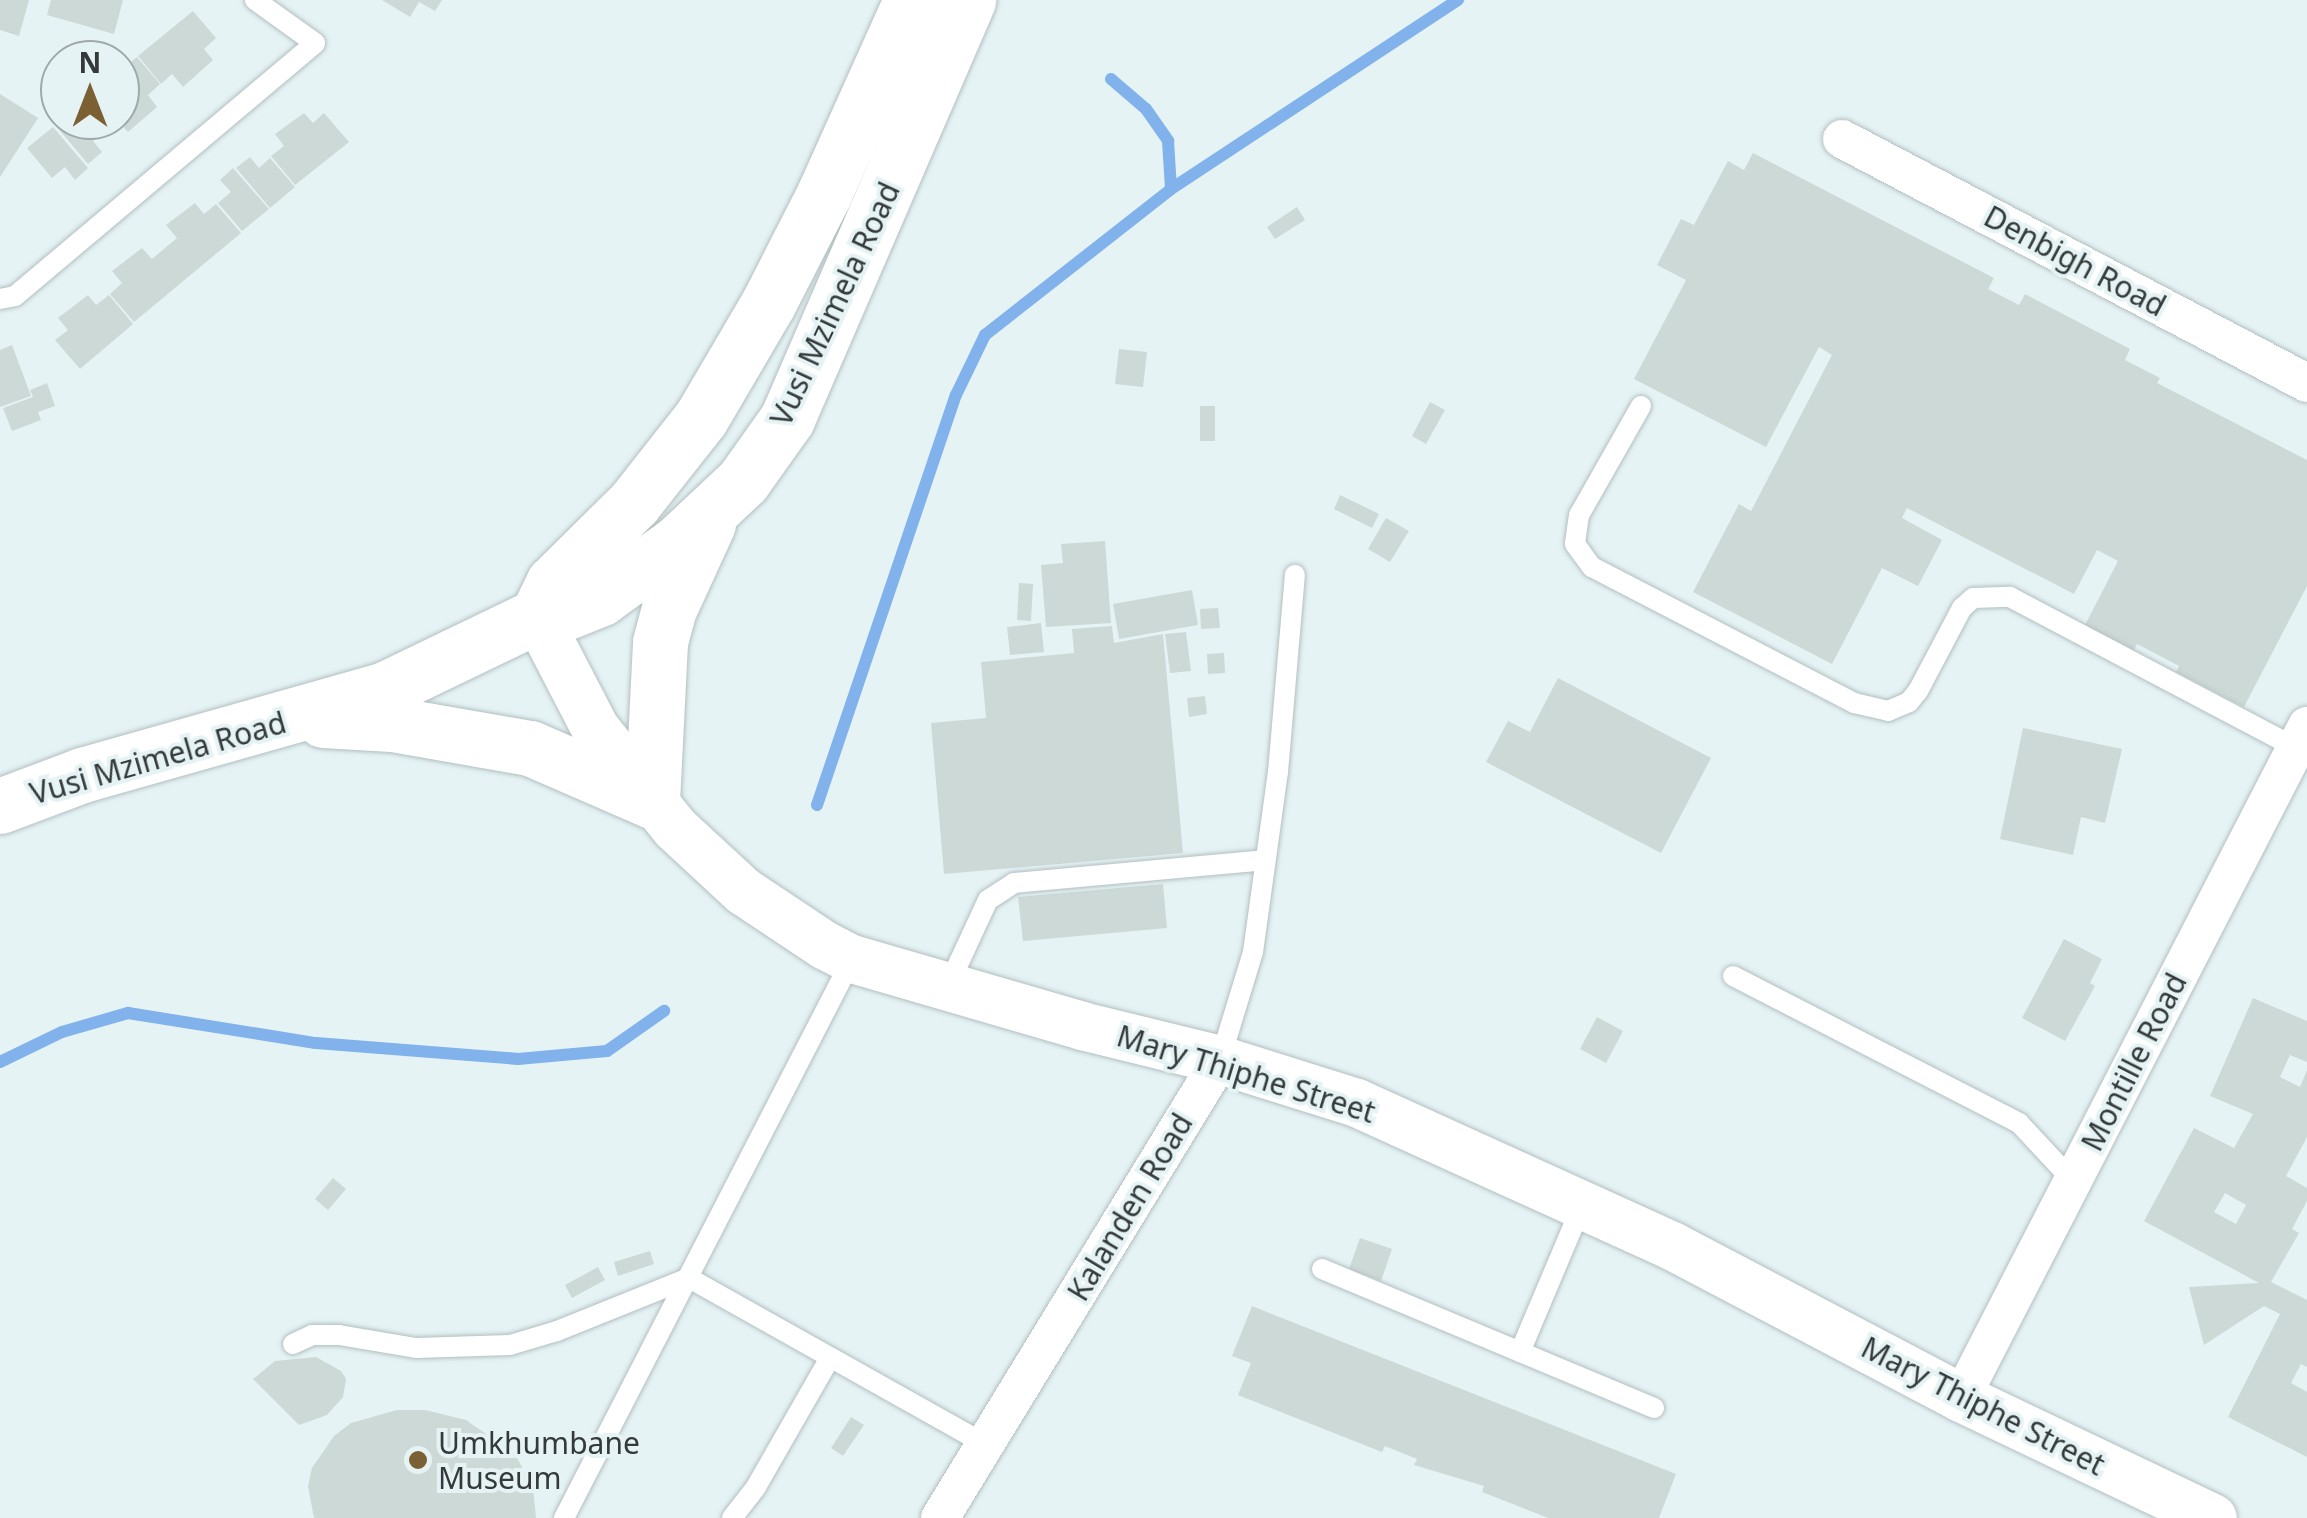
<!DOCTYPE html>
<style>
body{margin:0}
#map{position:relative;width:2307px;height:1518px;overflow:hidden;background:#e6f3f5;font-family:"Noto Sans",sans-serif}
div>[style]{position:absolute}
.stream>*{height:12px;margin:-6px;padding:0 6px;transform-origin:6px;border-radius:6px;background:#81b2eb}
.building>*{inset:0;background:#ccd9d6}
.roads{filter:drop-shadow(0 0 2px #b2bfc0) drop-shadow(0 0 2px #b2bfc0)}
.service>*{height:20px;margin:-10px;padding:0 10px;transform-origin:10px;border-radius:10px;background:#fff}
.minor>*{height:38px;margin:-19px;padding:0 19px;transform-origin:19px;border-radius:19px;background:#fff}
.tertiary>*{height:48px;margin:-24px;padding:0 24px;transform-origin:24px;border-radius:24px;background:#fff}
.secondary>*{height:55px;margin:-27.5px;padding:0 27.5px;transform-origin:27.5px;border-radius:27.5px;background:#fff}
.dots>*{width:28px;height:28px;translate:-50% -50%;box-sizing:border-box;border:5px solid #e6f3f5;border-radius:50%}
span{translate:-50% -50%;white-space:nowrap;text-align:center;line-height:1.15;-webkit-text-stroke:8px #e6f3f5;paint-order:stroke}
.street-label{font-size:30px;color:#343939}
.poi-label{font-size:30px;color:#343939}
.left{translate:0 -50%;text-align:left}
.north{position:absolute;left:40px;top:40px;width:100px;height:100px;box-sizing:border-box;background:#e6f3f5;border:2px solid #9fa9aa;border-radius:50%;rotate:0deg;font-size:28px;font-weight:700;line-height:40px;text-align:center;color:#343939}
.north::after{content:'';display:block;margin:auto;width:35px;height:45px;background:#7a6032;clip-path:polygon(50% 0,100% 100%,50% 72%,0 100%)}
</style>
<div id="map">
<div class="stream">
<div style="left:1111px;top:79px;width:46px;rotate:40.6deg"></div>
<div style="left:1146px;top:109px;width:39px;rotate:55deg"></div>
<div style="left:1168px;top:141px;width:48px;rotate:86.4deg"></div>
<div style="left:817px;top:805px;width:433px;rotate:-71.3deg"></div>
<div style="left:956px;top:395px;width:67px;rotate:-64.2deg"></div>
<div style="left:985px;top:335px;width:236px;rotate:-38.1deg"></div>
<div style="left:1171px;top:189px;width:344px;rotate:-33.4deg"></div>
<div style="left:0;top:1062px;width:69px;rotate:-25.8deg"></div>
<div style="left:62px;top:1032px;width:69px;rotate:-16.1deg"></div>
<div style="left:128px;top:1013px;width:190px;rotate:9.1deg"></div>
<div style="left:316px;top:1043px;width:203px;rotate:4.5deg"></div>
<div style="left:518px;top:1059px;width:89px;rotate:-5.1deg"></div>
<div style="left:607px;top:1051px;width:70px;rotate:-35.1deg"></div>
</div>
<div class="building">
<div style="clip-path:polygon(0 0,29px 0,19px 36px,0 30px)"></div>
<div style="clip-path:polygon(51px 0,123px 0,114px 34px,47px 15px)"></div>
<div style="clip-path:polygon(382px 0,442px 0,435px 11px,419px 2px,410px 17px)"></div>
<div style="clip-path:polygon(193px 11px,216px 38px,204px 49px,213px 60px,183px 87px,172px 74px,161px 84px,138px 56px)"></div>
<div style="clip-path:polygon(137px 57px,160px 84px,148px 95px,157px 107px,128px 132px,117px 120px,120px 71px)"></div>
<div style="clip-path:polygon(0 94px,38px 118px,0 177px)"></div>
<div style="clip-path:polygon(304px 113px,313px 123px,324px 113px,349px 142px,295px 185px,271px 156px,284px 146px,275px 134px)"></div>
<div style="clip-path:polygon(62px 120px,117px 120px,93px 141px,102px 152px,88px 164px,55px 125px)"></div>
<div style="clip-path:polygon(53px 127px,88px 168px,75px 180px,65px 167px,52px 178px,27px 148px)"></div>
<div style="clip-path:polygon(1753px 153px,1994px 278px,1988px 289px,2019px 305px,2025px 294px,2130px 349px,2125px 360px,2160px 378px,2157px 383px,2307px 460px,2307px 586px,2244px 707px,2176px 672px,2179px 666px,2137px 644px,2134px 650px,2085px 625px,2118px 561px,2097px 550px,2074px 594px,1907px 508px,1902px 518px,1942px 540px,1918px 586px,1882px 568px,1832px 664px,1693px 592px,1739px 504px,1751px 511px,1832px 355px,1819px 347px,1766px 447px,1634px 379px,1686px 280px,1657px 265px,1681px 219px,1694px 225px,1728px 161px,1744px 170px)"></div>
<div style="clip-path:polygon(250px 157px,259px 168px,270px 158px,295px 187px,270px 208px,236px 168px)"></div>
<div style="clip-path:polygon(233px 168px,269px 209px,242px 231px,218px 203px,231px 192px,220px 180px)"></div>
<div style="clip-path:polygon(195px 203px,204px 214px,216px 204px,241px 233px,134px 322px,110px 294px,122px 283px,112px 271px,142px 248px,152px 259px,177px 238px,166px 225px)"></div>
<div style="clip-path:polygon(1297px 207px,1305px 220px,1275px 239px,1267px 227px)"></div>
<div style="clip-path:polygon(88px 295px,96px 305px,109px 295px,133px 324px,80px 369px,55px 340px,68px 330px,58px 318px)"></div>
<div style="clip-path:polygon(12px 345px,31px 396px,0 407px,0 350px)"></div>
<div style="clip-path:polygon(1119px 349px,1147px 352px,1143px 387px,1115px 384px)"></div>
<div style="clip-path:polygon(47px 383px,55px 406px,38px 412px,41px 420px,12px 431px,3px 408px,33px 397px,30px 390px)"></div>
<div style="clip-path:polygon(1430px 402px,1445px 410px,1426px 444px,1412px 436px)"></div>
<div style="clip-path:polygon(1200px 406px,1215px 406px,1215px 441px,1200px 441px)"></div>
<div style="clip-path:polygon(1340px 495px,1379px 514px,1372px 528px,1334px 509px)"></div>
<div style="clip-path:polygon(1386px 518px,1409px 531px,1390px 562px,1368px 549px)"></div>
<div style="clip-path:polygon(1105px 541px,1111px 623px,1046px 627px,1041px 565px,1063px 563px,1061px 544px)"></div>
<div style="clip-path:polygon(1019px 583px,1033px 584px,1031px 621px,1017px 620px)"></div>
<div style="clip-path:polygon(1192px 590px,1198px 625px,1119px 639px,1113px 604px)"></div>
<div style="clip-path:polygon(1218px 608px,1220px 628px,1201px 629px,1200px 609px)"></div>
<div style="clip-path:polygon(1041px 623px,1044px 652px,1010px 655px,1007px 627px)"></div>
<div style="clip-path:polygon(1112px 626px,1114px 643px,1163px 634px,1183px 853px,944px 874px,931px 723px,986px 718px,981px 662px,1074px 653px,1072px 629px)"></div>
<div style="clip-path:polygon(1186px 632px,1191px 671px,1170px 673px,1165px 634px)"></div>
<div style="clip-path:polygon(1224px 653px,1225px 673px,1208px 674px,1207px 654px)"></div>
<div style="clip-path:polygon(1558px 678px,1711px 758px,1661px 853px,1486px 762px,1508px 721px,1530px 732px)"></div>
<div style="clip-path:polygon(1205px 696px,1207px 714px,1189px 717px,1187px 698px)"></div>
<div style="clip-path:polygon(2023px 728px,2122px 749px,2105px 823px,2081px 817px,2073px 855px,2000px 839px)"></div>
<div style="clip-path:polygon(1163px 884px,1167px 928px,1023px 941px,1018px 897px)"></div>
<div style="clip-path:polygon(2064px 939px,2102px 959px,2090px 983px,2095px 986px,2065px 1041px,2022px 1018px)"></div>
<div style="clip-path:polygon(evenodd,2253px 998px,2307px 1021px,2307px 1062px,2290px 1055px,2280px 1077px,2300px 1087px,2307px 1070px,2307px 1137px,2286px 1176px,2307px 1188px,2307px 1201px,2292px 1229px,2299px 1233px,2271px 1282px,2307px 1300px,2307px 1367px,2301px 1364px,2291px 1383px,2307px 1392px,2307px 1457px,2228px 1417px,2280px 1314px,2264px 1306px,2204px 1345px,2189px 1287px,2259px 1283px,2144px 1221px,2194px 1128px,2234px 1148px,2253px 1114px,2210px 1096px,2253px 998px,2225px 1193px,2246px 1205px,2236px 1224px,2214px 1212px,2225px 1193px)"></div>
<div style="clip-path:polygon(1597px 1017px,1623px 1031px,1606px 1063px,1580px 1049px)"></div>
<div style="clip-path:polygon(333px 1178px,346px 1189px,328px 1210px,315px 1199px)"></div>
<div style="clip-path:polygon(1360px 1238px,1392px 1249px,1381px 1281px,1349px 1269px)"></div>
<div style="clip-path:polygon(650px 1251px,654px 1264px,618px 1276px,614px 1262px)"></div>
<div style="clip-path:polygon(598px 1267px,605px 1280px,572px 1298px,565px 1285px)"></div>
<div style="clip-path:polygon(1252px 1306px,1676px 1474px,1659px 1518px,1548px 1518px,1482px 1492px,1484px 1486px,1414px 1465px,1417px 1459px,1385px 1446px,1382px 1452px,1238px 1395px,1251px 1363px,1232px 1356px)"></div>
<div style="clip-path:polygon(316px 1357px,341px 1371px,346px 1379px,343px 1397px,327px 1415px,299px 1425px,253px 1379px,275px 1361px)"></div>
<div style="clip-path:polygon(397px 1410px,425px 1410px,466px 1420px,515px 1454px,533px 1488px,536px 1518px,314px 1518px,308px 1486px,312px 1468px,334px 1436px,351px 1423px)"></div>
<div style="clip-path:polygon(851px 1417px,864px 1425px,843px 1456px,831px 1448px)"></div>
</div>
<div class="roads">
<div class="service">
<div style="left:0;top:299px;width:15px;rotate:-11deg"></div>
<div style="left:15px;top:296px;width:392px;rotate:-40.1deg"></div>
<div style="left:315px;top:43px;width:74px;rotate:-144.4deg"></div>
<div style="left:1641px;top:406px;width:125px;rotate:119.6deg"></div>
<div style="left:1579px;top:515px;width:29px;rotate:98deg"></div>
<div style="left:1575px;top:544px;width:29px;rotate:54deg"></div>
<div style="left:1592px;top:567px;width:295px;rotate:27.4deg"></div>
<div style="left:1854px;top:703px;width:35px;rotate:13deg"></div>
<div style="left:1888px;top:711px;width:23px;rotate:-23deg"></div>
<div style="left:1909px;top:702px;width:14px;rotate:-51deg"></div>
<div style="left:1918px;top:691px;width:94px;rotate:-62.1deg"></div>
<div style="left:1962px;top:608px;width:15px;rotate:-42deg"></div>
<div style="left:1973px;top:598px;width:37px;rotate:-2deg"></div>
<div style="left:2010px;top:597px;width:323px;rotate:27.8deg"></div>
<div style="left:1733px;top:976px;width:322px;rotate:27.2deg"></div>
<div style="left:2019px;top:1123px;width:79px;rotate:47deg"></div>
<div style="left:948px;top:986px;width:95px;rotate:-65.1deg"></div>
<div style="left:988px;top:900px;width:31px;rotate:-33deg"></div>
<div style="left:1014px;top:883px;width:252px;rotate:-5.2deg"></div>
<div style="left:1220px;top:1060px;width:113px;rotate:-73deg"></div>
<div style="left:1253px;top:952px;width:182px;rotate:-82.1deg"></div>
<div style="left:1278px;top:772px;width:198px;rotate:-85.1deg"></div>
<div style="left:1322px;top:1269px;width:360px;rotate:22.7deg"></div>
<div style="left:293px;top:1344px;width:21px;rotate:-25deg"></div>
<div style="left:312px;top:1335px;width:27px"></div>
<div style="left:339px;top:1335px;width:78px;rotate:9.6deg"></div>
<div style="left:416px;top:1348px;width:94px;rotate:-1.8deg"></div>
<div style="left:510px;top:1345px;width:49px;rotate:-16.6deg"></div>
<div style="left:557px;top:1331px;width:142px;rotate:-21.9deg"></div>
<div style="left:689px;top:1278px;width:339px;rotate:29.3deg"></div>
<div style="left:1520px;top:1352px;width:160px;rotate:-67.1deg"></div>
<div style="left:564px;top:1518px;width:629px;rotate:-62.74deg"></div>
<div style="left:732px;top:1518px;width:39px;rotate:-52deg"></div>
<div style="left:756px;top:1487px;width:149px;rotate:-60.2deg"></div>
</div>
<div class="minor">
<div style="left:1842px;top:139px;width:525px;rotate:27.69deg"></div>
<div style="left:1961px;top:1398px;width:756px;rotate:-62.76deg"></div>
<div style="left:940px;top:1518px;width:537px;rotate:-58.56deg"></div>
</div>
<div class="tertiary">
<div style="left:537px;top:616px;width:126px;rotate:62.6deg"></div>
<div style="left:595px;top:728px;width:128px;rotate:51.3deg"></div>
<div style="left:675px;top:828px;width:93px;rotate:42.8deg"></div>
<div style="left:743px;top:891px;width:97px;rotate:33.7deg"></div>
<div style="left:824px;top:945px;width:31px;rotate:27deg"></div>
<div style="left:852px;top:959px;width:240px;rotate:16.2deg"></div>
<div style="left:1082px;top:1026px;width:142px;rotate:13.8deg"></div>
<div style="left:1220px;top:1060px;width:144px;rotate:17.4deg"></div>
<div style="left:1357px;top:1103px;width:346px;rotate:24.4deg"></div>
<div style="left:1672px;top:1246px;width:327px;rotate:27.7deg"></div>
<div style="left:1961px;top:1398px;width:279px;rotate:25.5deg"></div>
</div>
<div class="secondary">
<div style="left:537px;top:616px;width:37px;rotate:-64deg"></div>
<div style="left:553px;top:583px;width:114px;rotate:-44.6deg"></div>
<div style="left:634px;top:503px;width:108px;rotate:-51.8deg"></div>
<div style="left:701px;top:418px;width:134px;rotate:-59.6deg"></div>
<div style="left:769px;top:302px;width:121px;rotate:-63deg"></div>
<div style="left:824px;top:194px;width:213px;rotate:-65.8deg"></div>
<div style="left:323px;top:720px;width:69px;rotate:3.3deg"></div>
<div style="left:392px;top:724px;width:140px;rotate:9.9deg"></div>
<div style="left:530px;top:748px;width:133px;rotate:23.5deg"></div>
<div style="left:652px;top:801px;width:159px;rotate:-87.1deg"></div>
<div style="left:660px;top:642px;width:34px;rotate:-75deg"></div>
<div style="left:669px;top:609px;width:94px;rotate:-65.4deg"></div>
<div style="left:0;top:806px;width:88px;rotate:-20.7deg"></div>
<div style="left:82px;top:775px;width:313px;rotate:-15.8deg"></div>
<div style="left:383px;top:690px;width:171px;rotate:-25.7deg"></div>
<div style="left:537px;top:616px;width:30px;rotate:-8deg"></div>
<div style="left:567px;top:612px;width:37px;rotate:-22deg"></div>
<div style="left:601px;top:598px;width:94px;rotate:-35.9deg"></div>
<div style="left:677px;top:543px;width:91px;rotate:-43.2deg"></div>
<div style="left:743px;top:481px;width:76px;rotate:-54.6deg"></div>
<div style="left:787px;top:419px;width:456px;rotate:-66.6deg"></div>
</div>
</div>
<div class="dots">
<div style="left:418px;top:1460px;background:#7a6032"></div>
</div>
<div class="street-label">
<span style="left:2075px;top:261px;rotate:28deg">Denbigh Road</span>
<span style="left:835px;top:304px;rotate:-65deg">Vusi Mzimela Road</span>
<span style="left:158px;top:758px;rotate:-16deg">Vusi Mzimela Road</span>
<span style="left:2134px;top:1062px;rotate:-63deg">Montille Road</span>
<span style="left:1246px;top:1074px;rotate:17deg">Mary Thiphe Street</span>
<span style="left:1130px;top:1207px;rotate:-59deg">Kalanden Road</span>
<span style="left:1983px;top:1406px;rotate:27deg">Mary Thiphe Street</span>
</div>
<div class="poi-label">
<span class="left" style="left:438px;top:1460px">Umkhumbane<br>Museum</span>
</div>
<div class="north">N</div>
</div>
